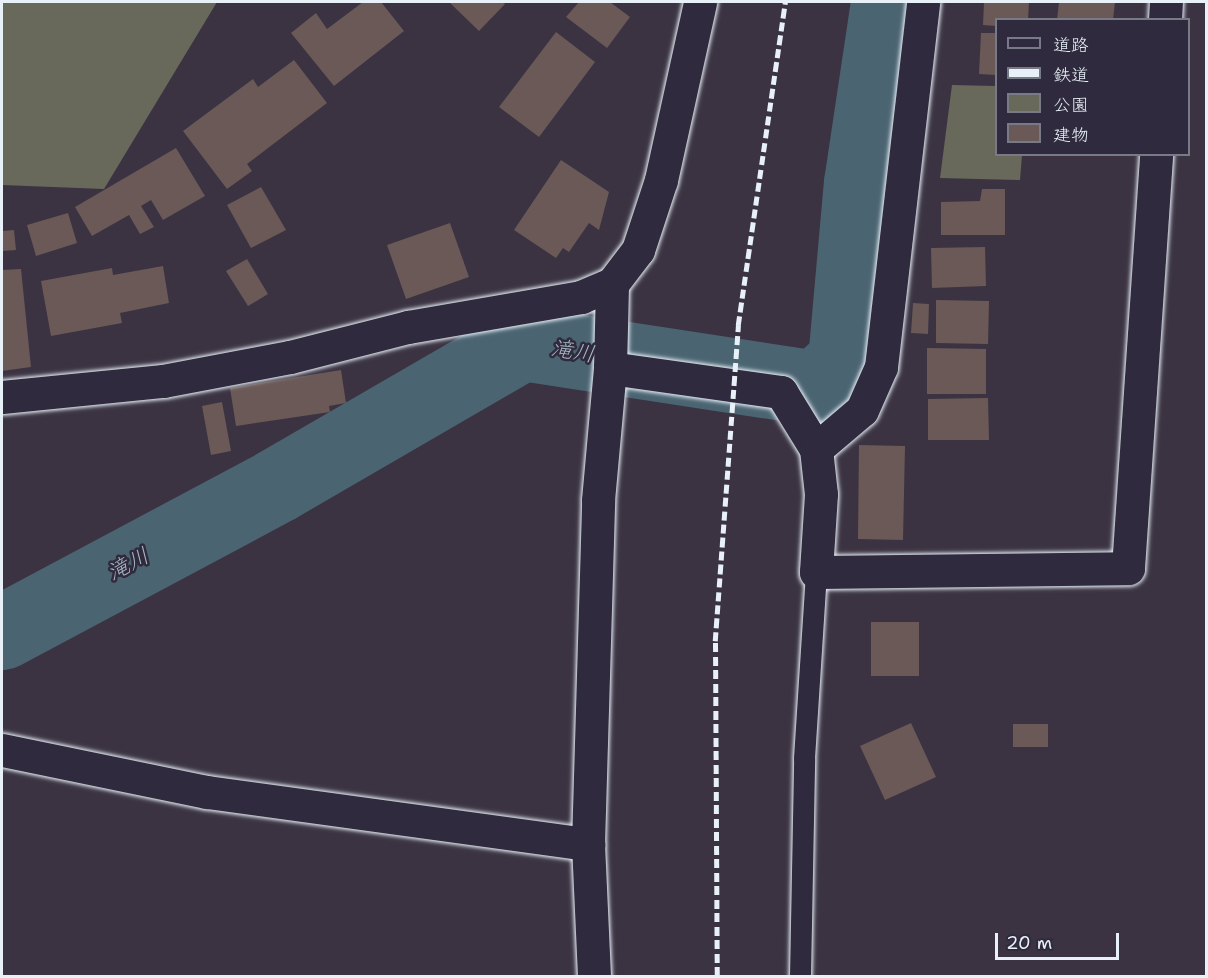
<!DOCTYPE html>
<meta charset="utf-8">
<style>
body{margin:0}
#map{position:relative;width:1208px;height:978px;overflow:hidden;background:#3b3342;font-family:"Shantell Sans","Klee One",sans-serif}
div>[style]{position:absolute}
.green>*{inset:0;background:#68695a}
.river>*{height:75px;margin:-37.5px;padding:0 37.5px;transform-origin:37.5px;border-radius:37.5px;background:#4b6472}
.building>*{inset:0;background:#6a5957}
.roads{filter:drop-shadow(0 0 2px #e8f1f8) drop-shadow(0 0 2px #e8f1f8)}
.service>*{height:21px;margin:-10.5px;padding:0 10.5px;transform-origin:10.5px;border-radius:10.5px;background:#2f2a3d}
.minor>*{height:33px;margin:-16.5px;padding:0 16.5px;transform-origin:16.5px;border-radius:16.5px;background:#2f2a3d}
.tertiary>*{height:33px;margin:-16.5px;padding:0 16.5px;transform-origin:16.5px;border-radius:16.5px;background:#2f2a3d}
.rail>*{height:4.5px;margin-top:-2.25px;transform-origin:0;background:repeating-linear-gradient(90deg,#e8f1f8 0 9px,transparent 0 13.5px)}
span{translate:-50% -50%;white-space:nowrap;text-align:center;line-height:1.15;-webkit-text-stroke:5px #2f2a3d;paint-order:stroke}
.water-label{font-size:22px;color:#a9b9c2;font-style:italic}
.frame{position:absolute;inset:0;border:3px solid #e8f1f8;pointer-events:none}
.legend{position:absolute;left:995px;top:18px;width:195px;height:138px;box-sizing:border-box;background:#2f2a3d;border:2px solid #797a88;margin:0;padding:8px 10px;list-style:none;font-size:18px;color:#e8f1f8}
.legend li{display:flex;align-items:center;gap:12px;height:30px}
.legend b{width:30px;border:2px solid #797a88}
.scale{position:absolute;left:995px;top:933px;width:124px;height:27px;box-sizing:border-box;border:3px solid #e8f1f8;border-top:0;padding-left:8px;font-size:18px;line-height:21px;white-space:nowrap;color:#e8f1f8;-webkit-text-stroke:4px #2f2a3d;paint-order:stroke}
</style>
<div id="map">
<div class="green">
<div style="clip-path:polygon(2px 2px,217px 2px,104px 189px,2px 185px)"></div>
<div style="clip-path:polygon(952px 85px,996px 86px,996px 154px,1022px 155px,1020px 180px,940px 178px)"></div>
</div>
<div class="river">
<div style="left:2px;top:632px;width:312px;rotate:-28.1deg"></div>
<div style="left:277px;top:485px;width:283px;rotate:-30.1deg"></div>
<div style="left:522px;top:343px;width:296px;rotate:8.7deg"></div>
<div style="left:815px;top:388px;width:40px;rotate:-42deg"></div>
<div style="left:845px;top:361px;width:179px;rotate:-84.9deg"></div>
<div style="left:861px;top:183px;width:183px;rotate:-81.5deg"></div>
</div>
<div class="building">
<div style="clip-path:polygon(363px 2px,381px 2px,404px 31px,334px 86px,291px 33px,316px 13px,327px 29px)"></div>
<div style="clip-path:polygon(449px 2px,502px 2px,505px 4px,479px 31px)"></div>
<div style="clip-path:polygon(579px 2px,610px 2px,630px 17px,607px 48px,566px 17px)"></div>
<div style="clip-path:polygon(984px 2px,1029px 2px,1028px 20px,996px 20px,996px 26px,983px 25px)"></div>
<div style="clip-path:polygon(1059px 2px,1115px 2px,1113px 20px,1057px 20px)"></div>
<div style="clip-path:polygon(556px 32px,595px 62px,539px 137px,499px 107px)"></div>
<div style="clip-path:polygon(981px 33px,996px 33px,996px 75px,979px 74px)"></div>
<div style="clip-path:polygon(294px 60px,327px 103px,247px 164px,252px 171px,227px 189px,183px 131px,253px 79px,258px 87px)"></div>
<div style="clip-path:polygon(176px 148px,205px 196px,163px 220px,151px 200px,141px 206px,154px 227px,140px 234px,129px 215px,92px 236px,75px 207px)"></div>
<div style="clip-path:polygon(561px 160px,609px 192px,599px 230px,589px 223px,569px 252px,563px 248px,556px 258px,514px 230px)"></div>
<div style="clip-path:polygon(261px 187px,286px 230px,251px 248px,227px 205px)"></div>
<div style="clip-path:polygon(982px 189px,1005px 189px,1005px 235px,941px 235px,941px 202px,980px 201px)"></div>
<div style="clip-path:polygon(68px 213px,77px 243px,36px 256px,27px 225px)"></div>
<div style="clip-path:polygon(450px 223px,469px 277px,406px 299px,387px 245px)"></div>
<div style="clip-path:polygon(14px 230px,16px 250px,2px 251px,2px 231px)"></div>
<div style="clip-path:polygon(985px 247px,986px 286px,932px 288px,931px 248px)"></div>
<div style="clip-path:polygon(247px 259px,268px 294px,248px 306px,226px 271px)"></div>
<div style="clip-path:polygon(163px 266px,169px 303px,120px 313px,122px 323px,51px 336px,41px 281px,112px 268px,113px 275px)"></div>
<div style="clip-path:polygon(21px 269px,31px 367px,2px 371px,2px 270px)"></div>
<div style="clip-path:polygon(936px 300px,989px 301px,988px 344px,936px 343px)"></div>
<div style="clip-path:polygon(913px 303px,929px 304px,928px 334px,911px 333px)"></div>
<div style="clip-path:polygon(927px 348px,986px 349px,986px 394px,927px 394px)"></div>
<div style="clip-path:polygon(341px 370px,346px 403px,329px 406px,330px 412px,236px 426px,230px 388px)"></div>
<div style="clip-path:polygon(988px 398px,989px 440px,928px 440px,928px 399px)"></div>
<div style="clip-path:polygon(222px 402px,231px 451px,211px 455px,202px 406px)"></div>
<div style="clip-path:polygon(859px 445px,905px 446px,903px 540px,858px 539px)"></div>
<div style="clip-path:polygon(871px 622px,919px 622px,919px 676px,871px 676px)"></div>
<div style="clip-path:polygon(911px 723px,936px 777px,885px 800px,860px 746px)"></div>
<div style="clip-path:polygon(1013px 724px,1048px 724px,1048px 747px,1013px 747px)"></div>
</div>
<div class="roads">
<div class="service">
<div style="left:800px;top:976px;width:218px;rotate:-88.9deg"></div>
<div style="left:804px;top:758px;width:186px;rotate:-86.3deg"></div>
</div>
<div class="minor">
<div style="left:1165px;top:20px;width:18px;rotate:-87deg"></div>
<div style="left:610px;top:368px;width:173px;rotate:8deg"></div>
<div style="left:781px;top:392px;width:67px;rotate:58.4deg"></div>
<div style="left:816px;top:449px;width:45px;rotate:83.7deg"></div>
<div style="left:821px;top:494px;width:78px;rotate:93.7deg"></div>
<div style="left:816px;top:572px;width:312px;rotate:-0.7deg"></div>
<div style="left:1128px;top:568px;width:415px;rotate:-86.1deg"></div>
<div style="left:2px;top:397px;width:162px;rotate:-5.7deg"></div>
<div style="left:163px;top:381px;width:129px;rotate:-10.7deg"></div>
<div style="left:290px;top:357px;width:122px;rotate:-14.3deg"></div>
<div style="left:408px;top:327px;width:176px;rotate:-9.8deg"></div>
<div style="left:581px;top:297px;width:34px;rotate:-23deg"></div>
<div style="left:816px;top:449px;width:60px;rotate:-40.3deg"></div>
<div style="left:862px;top:410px;width:47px;rotate:-66.2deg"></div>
<div style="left:881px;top:367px;width:367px;rotate:-83.4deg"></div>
</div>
<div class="tertiary">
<div style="left:2px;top:750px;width:209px;rotate:11.6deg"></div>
<div style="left:207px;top:792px;width:385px;rotate:7.8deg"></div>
<div style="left:594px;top:976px;width:132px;rotate:-92.6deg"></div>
<div style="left:588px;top:844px;width:344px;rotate:-88.3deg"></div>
<div style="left:598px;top:500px;width:133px;rotate:-84.8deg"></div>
<div style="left:610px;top:368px;width:84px;rotate:-88.6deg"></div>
<div style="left:612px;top:284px;width:43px;rotate:-52.6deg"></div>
<div style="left:638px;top:250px;width:74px;rotate:-71.8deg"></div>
<div style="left:661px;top:180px;width:182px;rotate:-77.6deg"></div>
</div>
</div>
<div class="rail">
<div style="left:717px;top:976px;width:335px;rotate:-90.3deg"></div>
<div style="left:715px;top:641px;width:317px;rotate:-85.8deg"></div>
<div style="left:738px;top:325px;width:326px;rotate:-81.7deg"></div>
</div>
<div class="water-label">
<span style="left:573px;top:351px;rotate:9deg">滝川</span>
<span style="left:128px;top:564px;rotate:-28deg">滝川</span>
</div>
<div class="frame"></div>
<ul class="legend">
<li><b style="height:8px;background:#2f2a3d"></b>道路</li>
<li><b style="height:8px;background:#e8f1f8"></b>鉄道</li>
<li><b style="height:16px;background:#68695a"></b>公園</li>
<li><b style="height:16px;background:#6a5957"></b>建物</li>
</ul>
<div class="scale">20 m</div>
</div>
